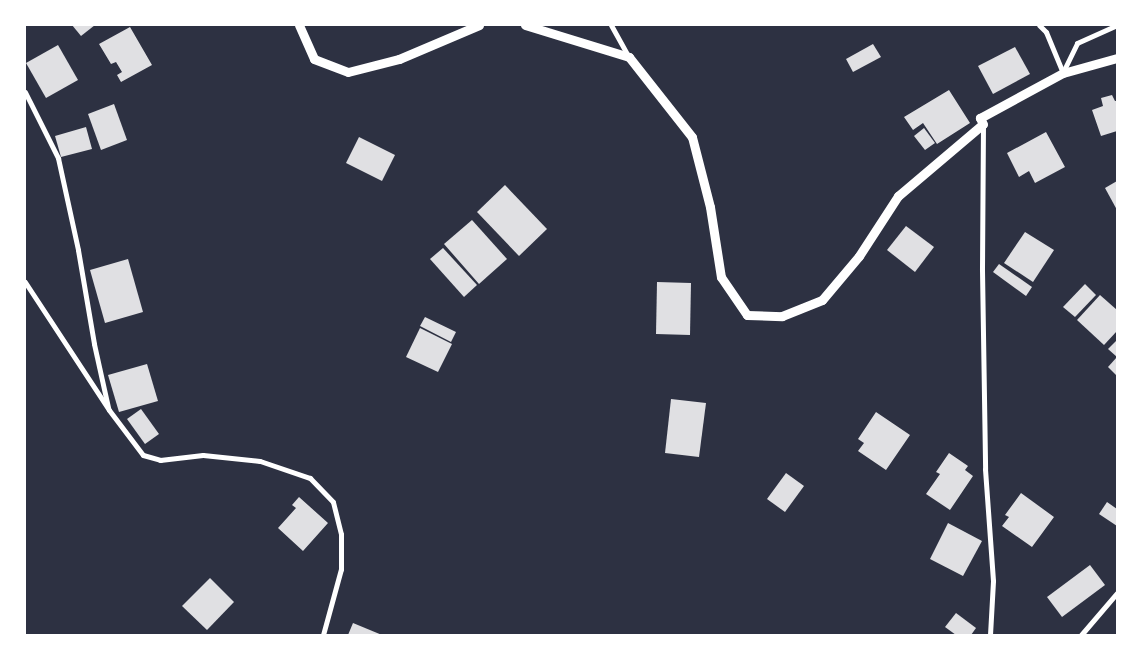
<!DOCTYPE html>
<style>
body{margin:0}
#map{position:relative;width:1142px;height:660px;overflow:hidden;background:#2d3142;font-family:"IBM Plex Sans",sans-serif}
div>[style]{position:absolute}
.building>*{inset:0;background:#e0e0e3}
.minor>*{height:5px;margin:-2.5px;padding:0 2.5px;transform-origin:2.5px;border-radius:2.5px;background:#fff}
.tertiary>*{height:9px;margin:-4.5px;padding:0 4.5px;transform-origin:4.5px;border-radius:4.5px;background:#fff}
span{translate:-50% -50%;white-space:nowrap;text-align:center;line-height:1.15;-webkit-text-stroke:5px #fff;paint-order:stroke}
.frame{position:absolute;inset:0;border:26px solid #fff;pointer-events:none}
</style>
<div id="map">
<div class="building">
<div style="clip-path:polygon(72px 25px,95px 25px,81px 36px)"></div>
<div style="clip-path:polygon(130px 27px,152px 65px,121px 82px,117px 75px,122px 72px,116px 62px,111px 64px,99px 44px)"></div>
<div style="clip-path:polygon(873px 44px,881px 57px,853px 72px,846px 59px)"></div>
<div style="clip-path:polygon(58px 45px,78px 80px,46px 98px,26px 63px)"></div>
<div style="clip-path:polygon(1015px 47px,1030px 74px,993px 94px,978px 66px)"></div>
<div style="clip-path:polygon(949px 90px,970px 123px,937px 144px,923px 123px,913px 130px,904px 117px)"></div>
<div style="clip-path:polygon(1112px 95px,1115px 101px,1117px 101px,1117px 131px,1101px 136px,1092px 110px,1103px 106px,1101px 98px)"></div>
<div style="clip-path:polygon(114px 104px,127px 140px,101px 150px,88px 114px)"></div>
<div style="clip-path:polygon(86px 127px,92px 149px,61px 157px,55px 136px)"></div>
<div style="clip-path:polygon(924px 128px,935px 143px,925px 150px,914px 136px)"></div>
<div style="clip-path:polygon(1046px 132px,1065px 167px,1035px 183px,1029px 171px,1019px 177px,1007px 153px)"></div>
<div style="clip-path:polygon(359px 137px,395px 155px,382px 181px,346px 163px)"></div>
<div style="clip-path:polygon(1117px 181px,1117px 210px,1105px 188px)"></div>
<div style="clip-path:polygon(505px 185px,547px 229px,519px 256px,477px 212px)"></div>
<div style="clip-path:polygon(472px 220px,507px 259px,479px 284px,444px 244px)"></div>
<div style="clip-path:polygon(906px 226px,934px 247px,915px 272px,887px 250px)"></div>
<div style="clip-path:polygon(1025px 232px,1054px 250px,1033px 282px,1004px 263px)"></div>
<div style="clip-path:polygon(443px 248px,477px 285px,464px 297px,430px 259px)"></div>
<div style="clip-path:polygon(128px 259px,143px 312px,105px 323px,90px 270px)"></div>
<div style="clip-path:polygon(999px 264px,1032px 287px,1026px 296px,993px 272px)"></div>
<div style="clip-path:polygon(657px 282px,691px 283px,690px 335px,656px 334px)"></div>
<div style="clip-path:polygon(1085px 284px,1096px 295px,1075px 317px,1063px 307px)"></div>
<div style="clip-path:polygon(1100px 295px,1117px 310px,1117px 331px,1104px 345px,1077px 320px)"></div>
<div style="clip-path:polygon(425px 317px,456px 332px,451px 342px,420px 326px)"></div>
<div style="clip-path:polygon(420px 328px,452px 344px,438px 372px,406px 357px)"></div>
<div style="clip-path:polygon(1117px 340px,1117px 357px,1108px 349px)"></div>
<div style="clip-path:polygon(1117px 357px,1117px 376px,1108px 367px)"></div>
<div style="clip-path:polygon(147px 364px,158px 401px,119px 412px,108px 375px)"></div>
<div style="clip-path:polygon(671px 399px,706px 403px,699px 457px,665px 453px)"></div>
<div style="clip-path:polygon(141px 409px,159px 434px,145px 444px,127px 419px)"></div>
<div style="clip-path:polygon(876px 412px,910px 435px,886px 470px,858px 451px,864px 443px,858px 439px)"></div>
<div style="clip-path:polygon(949px 453px,968px 466px,965px 470px,973px 476px,950px 510px,926px 494px,940px 474px,936px 472px)"></div>
<div style="clip-path:polygon(786px 473px,804px 486px,785px 512px,767px 499px)"></div>
<div style="clip-path:polygon(1021px 493px,1054px 517px,1032px 547px,1002px 526px,1009px 517px,1005px 515px)"></div>
<div style="clip-path:polygon(299px 497px,328px 523px,303px 551px,278px 528px,296px 508px,292px 505px)"></div>
<div style="clip-path:polygon(1107px 502px,1117px 509px,1117px 526px,1099px 514px)"></div>
<div style="clip-path:polygon(948px 523px,982px 541px,963px 576px,930px 559px)"></div>
<div style="clip-path:polygon(1090px 565px,1105px 585px,1062px 617px,1047px 597px)"></div>
<div style="clip-path:polygon(210px 578px,234px 602px,207px 630px,182px 606px)"></div>
<div style="clip-path:polygon(956px 613px,976px 628px,971px 635px,956px 635px,945px 627px)"></div>
<div style="clip-path:polygon(353px 623px,382px 635px,348px 635px)"></div>
</div>
<div class="minor">
<div style="left:611px;top:25px;width:37px;rotate:61deg"></div>
<div style="left:1039px;top:25px;width:10px;rotate:45deg"></div>
<div style="left:1046px;top:32px;width:44px;rotate:67.5deg"></div>
<div style="left:1063px;top:72px;width:32px;rotate:-64deg"></div>
<div style="left:1077px;top:43px;width:44px;rotate:-24.2deg"></div>
<div style="left:25px;top:92px;width:74px;rotate:63.4deg"></div>
<div style="left:58px;top:158px;width:94px;rotate:77.7deg"></div>
<div style="left:78px;top:250px;width:95px;rotate:80.3deg"></div>
<div style="left:94px;top:344px;width:65px;rotate:77.5deg"></div>
<div style="left:983px;top:125px;width:145px;rotate:90.4deg"></div>
<div style="left:982px;top:270px;width:199px;rotate:89.1deg"></div>
<div style="left:985px;top:469px;width:112px;rotate:85.9deg"></div>
<div style="left:993px;top:581px;width:54px;rotate:93.2deg"></div>
<div style="left:25px;top:282px;width:153px;rotate:56.7deg"></div>
<div style="left:109px;top:410px;width:56px;rotate:52.9deg"></div>
<div style="left:143px;top:455px;width:18px;rotate:16deg"></div>
<div style="left:160px;top:460px;width:43px;rotate:-6.6deg"></div>
<div style="left:203px;top:455px;width:57px;rotate:6deg"></div>
<div style="left:260px;top:461px;width:53px;rotate:18.8deg"></div>
<div style="left:310px;top:478px;width:33px;rotate:46deg"></div>
<div style="left:333px;top:502px;width:33px;rotate:76deg"></div>
<div style="left:341px;top:534px;width:35px;rotate:90deg"></div>
<div style="left:341px;top:569px;width:68px;rotate:105.3deg"></div>
<div style="left:1081px;top:635px;width:55px;rotate:-49.4deg"></div>
</div>
<div class="tertiary">
<div style="left:299px;top:25px;width:37px;rotate:66deg"></div>
<div style="left:314px;top:59px;width:36px;rotate:21deg"></div>
<div style="left:348px;top:72px;width:53px;rotate:-14.3deg"></div>
<div style="left:399px;top:59px;width:87px;rotate:-23deg"></div>
<div style="left:525px;top:25px;width:109px;rotate:17.1deg"></div>
<div style="left:629px;top:57px;width:102px;rotate:51.8deg"></div>
<div style="left:692px;top:137px;width:72px;rotate:75.6deg"></div>
<div style="left:710px;top:207px;width:71px;rotate:81.1deg"></div>
<div style="left:721px;top:277px;width:46px;rotate:55.6deg"></div>
<div style="left:747px;top:315px;width:35px;rotate:2deg"></div>
<div style="left:782px;top:316px;width:43px;rotate:-21.8deg"></div>
<div style="left:822px;top:300px;width:57px;rotate:-49.9deg"></div>
<div style="left:859px;top:256px;width:72px;rotate:-57deg"></div>
<div style="left:898px;top:196px;width:111px;rotate:-40.3deg"></div>
<div style="left:983px;top:124px;width:7px;rotate:-117deg"></div>
<div style="left:980px;top:118px;width:94px;rotate:-28.5deg"></div>
<div style="left:1063px;top:73px;width:56px;rotate:-15.5deg"></div>
</div>
<div class="frame"></div>
</div>
